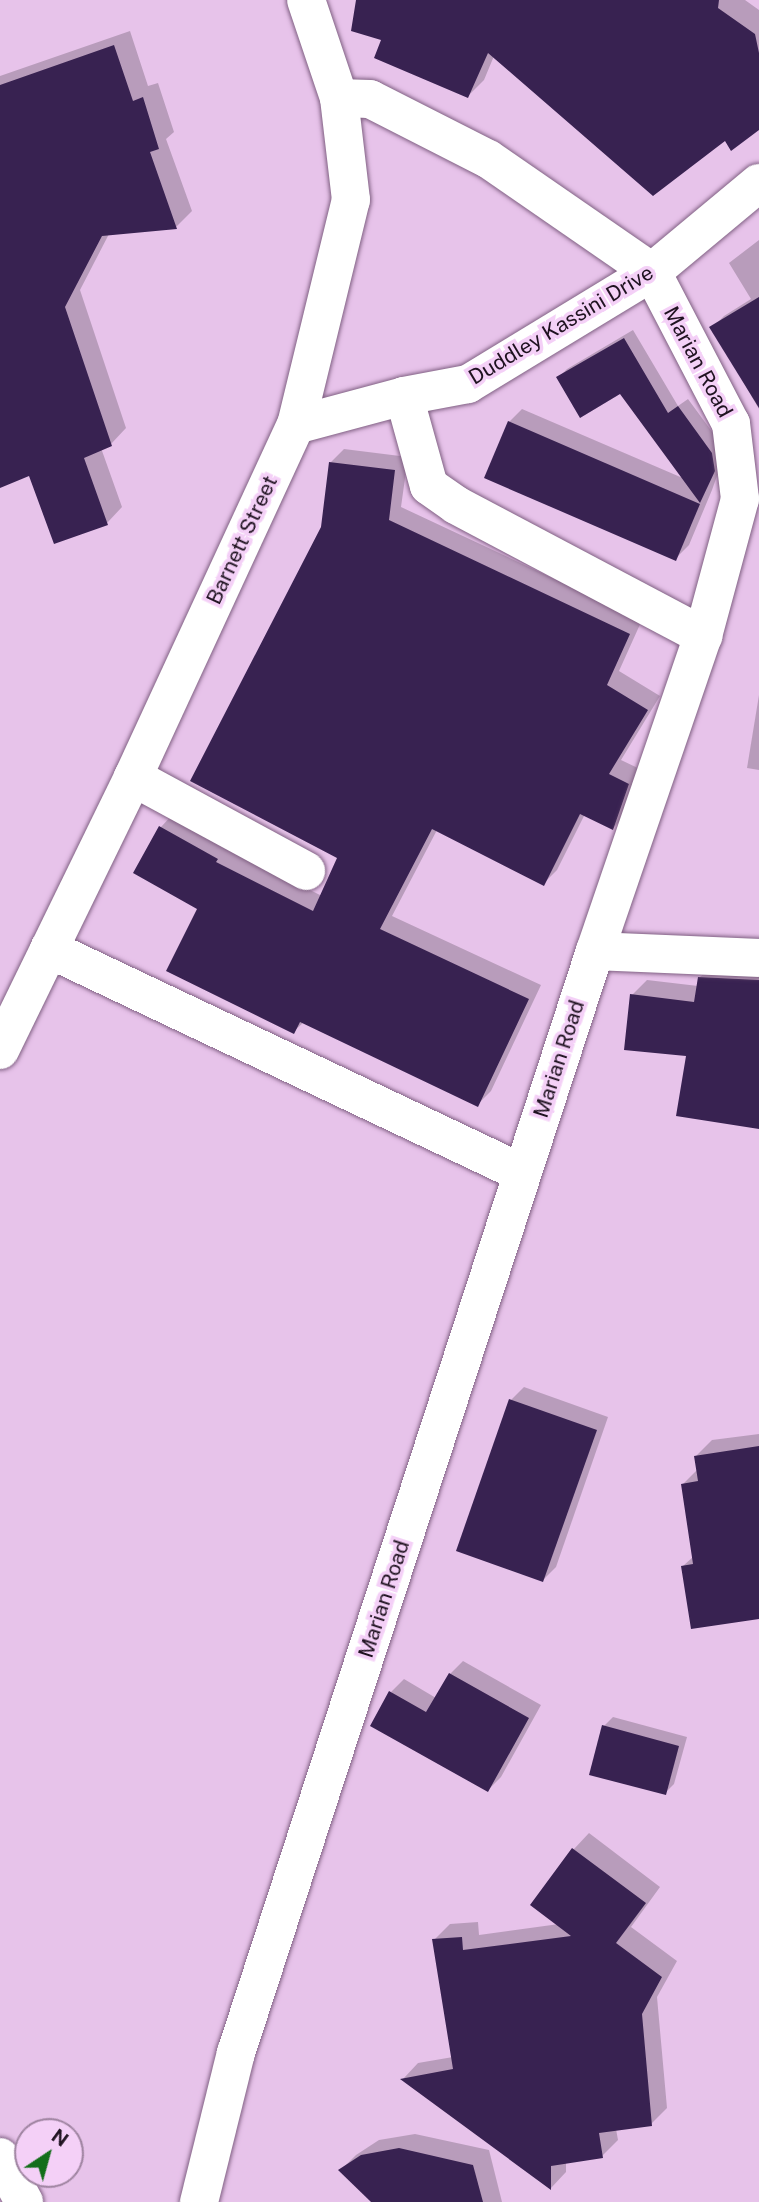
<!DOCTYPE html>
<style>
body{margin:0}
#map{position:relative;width:759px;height:2202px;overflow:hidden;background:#e7c3ea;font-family:"Public Sans",sans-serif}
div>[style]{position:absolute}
.shadow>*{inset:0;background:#0003}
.building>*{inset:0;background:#382251}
.roads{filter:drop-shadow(0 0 2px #806083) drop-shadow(0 0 2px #806083)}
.street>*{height:38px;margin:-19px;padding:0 19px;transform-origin:19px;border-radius:19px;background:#fff}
.secondary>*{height:38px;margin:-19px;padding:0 19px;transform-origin:19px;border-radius:19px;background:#fff}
span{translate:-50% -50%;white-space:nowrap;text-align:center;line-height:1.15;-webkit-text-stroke:7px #f4d0f7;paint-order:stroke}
.street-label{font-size:21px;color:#1f1220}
.north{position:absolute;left:14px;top:2118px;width:70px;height:70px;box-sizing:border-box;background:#f4d0f7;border:2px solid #9f84a1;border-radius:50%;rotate:36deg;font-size:19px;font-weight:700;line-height:28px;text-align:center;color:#1f1220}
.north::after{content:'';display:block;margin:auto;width:24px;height:32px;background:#136e1a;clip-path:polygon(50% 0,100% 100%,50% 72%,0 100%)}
</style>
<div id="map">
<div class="shadow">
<div style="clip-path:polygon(358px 0,745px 0,759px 10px,759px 128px,725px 139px,494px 56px,484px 80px,468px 96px,383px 38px)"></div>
<div style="clip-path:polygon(130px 31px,148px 86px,158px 83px,174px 132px,166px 139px,192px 211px,176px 227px,109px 234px,80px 290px,126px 428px,111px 444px,101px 448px,122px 507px,107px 523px,31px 474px,0 487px,0 76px)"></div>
<div style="clip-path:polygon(759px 240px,759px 409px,712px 328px,724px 316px,751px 299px,729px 263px)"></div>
<div style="clip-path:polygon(633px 330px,678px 406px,688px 399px,721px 444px,723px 459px,712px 490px,689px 545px,676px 558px,509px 422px,522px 409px,685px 479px,621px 392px,558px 378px,567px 369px)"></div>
<div style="clip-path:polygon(344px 449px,408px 457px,401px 507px,642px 620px,619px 671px,660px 696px,621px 760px,642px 770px,626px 815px,613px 828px,585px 814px,557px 870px,543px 884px,437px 830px,392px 916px,541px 985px,491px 1091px,478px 1104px,304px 1022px,293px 1032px,200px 908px,135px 873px,161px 827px,174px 813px,228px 849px,322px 896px,339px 857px,322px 527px,330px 463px)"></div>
<div style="clip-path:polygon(759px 695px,759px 770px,747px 768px)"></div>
<div style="clip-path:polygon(715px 963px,759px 965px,759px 1127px,632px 995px,647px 980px,698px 986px,699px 978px)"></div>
<div style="clip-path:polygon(524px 1387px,608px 1417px,556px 1567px,543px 1580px,511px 1400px)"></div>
<div style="clip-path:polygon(759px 1434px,759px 1618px,683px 1566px,694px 1556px,683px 1484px,698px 1469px,696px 1456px,712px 1440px)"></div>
<div style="clip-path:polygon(463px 1661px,541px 1705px,501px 1777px,488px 1790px,391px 1692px,404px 1679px,436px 1698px,450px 1674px)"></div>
<div style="clip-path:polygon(613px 1717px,687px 1737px,674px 1784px,665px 1793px,604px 1726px)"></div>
<div style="clip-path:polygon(589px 1833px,660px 1887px,631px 1927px,677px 1961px,657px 1997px,667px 2108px,651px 2124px,616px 2129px,618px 2140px,602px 2156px,566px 2162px,566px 2172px,551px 2188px,403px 2079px,418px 2063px,453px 2057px,434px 1940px,450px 1924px,478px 1922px,479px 1935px,559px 1924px,532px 1905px,574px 1849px)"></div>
<div style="clip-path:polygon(415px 2134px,489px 2150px,502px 2202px,374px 2202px,341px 2170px,356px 2155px,379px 2140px)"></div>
</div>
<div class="building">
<div style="clip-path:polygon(356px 0,719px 0,718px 8px,755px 34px,759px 53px,759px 130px,731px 151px,725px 141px,653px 196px,488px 53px,468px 98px,374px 58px,381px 40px,351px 31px)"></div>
<div style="clip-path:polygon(114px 45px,133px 101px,143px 97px,159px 149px,150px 152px,177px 229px,102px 236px,65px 307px,112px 446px,84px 458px,108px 525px,54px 544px,29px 476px,0 488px,0 85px)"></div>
<div style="clip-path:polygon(759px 297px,759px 408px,709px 327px)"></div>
<div style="clip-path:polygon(624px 338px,668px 413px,678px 406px,712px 453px,715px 471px,700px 503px,620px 394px,580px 418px,556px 377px)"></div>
<div style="clip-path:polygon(508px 421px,700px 504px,676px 561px,484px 478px)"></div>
<div style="clip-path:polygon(329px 462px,395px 470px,389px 520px,630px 634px,607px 685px,648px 710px,609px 774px,629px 784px,613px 830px,580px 814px,544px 886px,432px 829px,380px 929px,529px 999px,478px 1107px,300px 1022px,294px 1034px,166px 971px,197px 909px,133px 873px,159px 826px,218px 859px,216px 862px,313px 911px,337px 858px,190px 781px,321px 527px)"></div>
<div style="clip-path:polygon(698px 977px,759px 980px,759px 1129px,676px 1116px,686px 1056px,624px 1050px,630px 994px,694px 1002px)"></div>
<div style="clip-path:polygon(509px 1399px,597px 1430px,543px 1582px,456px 1551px)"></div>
<div style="clip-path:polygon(759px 1446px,759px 1619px,691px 1629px,681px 1566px,693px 1564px,681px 1484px,698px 1481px,694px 1456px)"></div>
<div style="clip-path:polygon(449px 1673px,529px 1718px,488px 1792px,370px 1726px,389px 1691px,426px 1712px)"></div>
<div style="clip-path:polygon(602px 1725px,679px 1746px,666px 1795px,589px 1775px)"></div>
<div style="clip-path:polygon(572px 1848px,646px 1903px,616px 1943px,662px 1977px,642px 2014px,652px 2126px,599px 2133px,603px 2158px,551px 2166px,551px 2190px,400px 2079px,453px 2069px,432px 1939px,462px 1937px,463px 1950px,571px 1936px,530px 1905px)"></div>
<div style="clip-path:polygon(399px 2148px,473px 2165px,483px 2202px,371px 2202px,338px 2170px,361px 2155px)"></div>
</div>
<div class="roads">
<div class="street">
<div style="left:404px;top:396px;width:93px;rotate:74.5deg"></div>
<div style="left:429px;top:486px;width:33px;rotate:35deg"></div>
<div style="left:456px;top:505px;width:280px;rotate:27.9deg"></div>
<div style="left:296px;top:425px;width:112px;rotate:-15deg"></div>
<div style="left:404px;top:396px;width:65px;rotate:-10.6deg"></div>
<div style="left:468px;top:384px;width:215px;rotate:-31.3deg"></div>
<div style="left:652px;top:272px;width:139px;rotate:-39.8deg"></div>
<div style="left:133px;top:777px;width:197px;rotate:28.5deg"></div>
<div style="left:49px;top:949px;width:523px;rotate:25.34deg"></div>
<div style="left:595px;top:951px;width:164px;rotate:2.4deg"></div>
<div style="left:199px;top:2202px;width:154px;rotate:-76.1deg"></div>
<div style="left:236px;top:2053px;width:1159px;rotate:-71.96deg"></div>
<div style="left:595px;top:951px;width:333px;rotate:-71.1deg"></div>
<div style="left:703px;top:636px;width:142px;rotate:-74.9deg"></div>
<div style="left:740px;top:499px;width:76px;rotate:-96.8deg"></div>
<div style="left:731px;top:424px;width:171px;rotate:-117.5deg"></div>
<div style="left:652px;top:272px;width:199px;rotate:-145.4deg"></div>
<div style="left:488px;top:159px;width:132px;rotate:-153deg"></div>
<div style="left:370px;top:99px;width:31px;rotate:-178deg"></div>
</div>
<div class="secondary">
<div style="left:0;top:1050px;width:304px;rotate:-64deg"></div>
<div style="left:133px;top:777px;width:388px;rotate:-65.2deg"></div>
<div style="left:296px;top:425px;width:232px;rotate:-76.3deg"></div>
<div style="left:351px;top:200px;width:103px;rotate:-96.7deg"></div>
<div style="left:339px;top:98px;width:103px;rotate:-108.6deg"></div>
<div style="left:0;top:2157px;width:51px;rotate:61.9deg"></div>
</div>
</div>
<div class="street-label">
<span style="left:561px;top:325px;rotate:-31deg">Duddley Kassini Drive</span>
<span style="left:698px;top:362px;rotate:62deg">Marian Road</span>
<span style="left:242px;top:540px;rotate:-65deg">Barnett Street</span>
<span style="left:559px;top:1059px;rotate:-72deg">Marian Road</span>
<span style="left:384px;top:1599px;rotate:-72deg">Marian Road</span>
</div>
<div class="north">N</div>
</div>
